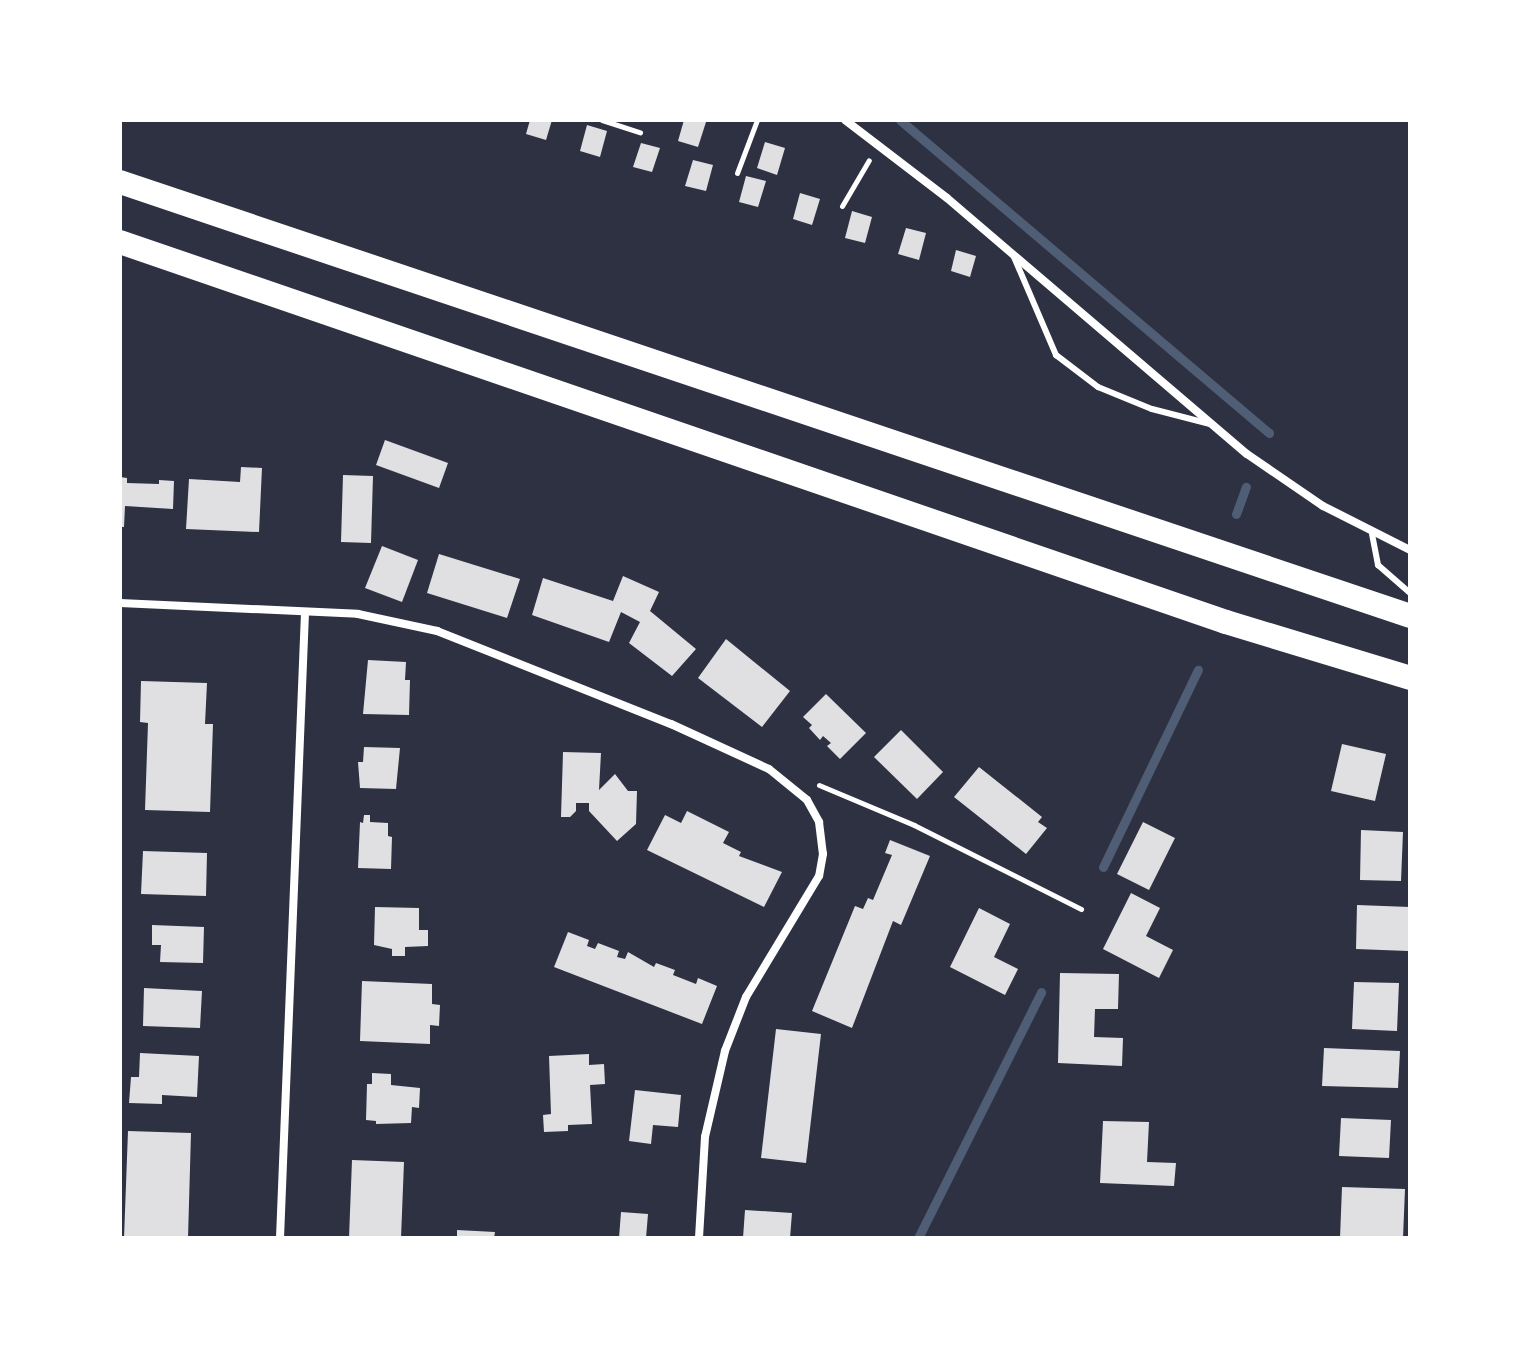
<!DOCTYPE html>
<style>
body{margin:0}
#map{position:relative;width:1530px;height:1358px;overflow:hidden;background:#2d3142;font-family:"Sofia Sans Condensed",sans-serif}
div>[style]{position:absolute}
.stream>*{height:9px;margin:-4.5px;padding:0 4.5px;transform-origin:4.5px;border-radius:4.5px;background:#4f5d75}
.building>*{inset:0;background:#e0e0e3}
.path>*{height:5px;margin:-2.5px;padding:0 2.5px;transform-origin:2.5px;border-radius:2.5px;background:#fff}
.service>*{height:6px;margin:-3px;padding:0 3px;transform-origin:3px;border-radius:3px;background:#fff}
.minor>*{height:8px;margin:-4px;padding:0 4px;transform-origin:4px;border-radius:4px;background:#fff}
.motorway>*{height:24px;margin:-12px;padding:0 12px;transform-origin:12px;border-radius:12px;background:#fff}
span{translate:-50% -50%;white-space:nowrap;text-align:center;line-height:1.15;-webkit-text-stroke:6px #fff;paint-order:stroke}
.frame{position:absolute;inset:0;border:122px solid #fff;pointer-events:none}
</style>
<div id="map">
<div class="stream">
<div style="left:900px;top:120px;width:484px;rotate:40.3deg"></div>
<div style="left:1236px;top:514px;width:29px;rotate:-70deg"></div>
<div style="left:1103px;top:867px;width:219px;rotate:-64.3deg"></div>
<div style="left:918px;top:1238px;width:275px;rotate:-63.4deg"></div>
</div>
<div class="building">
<div style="clip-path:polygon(530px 120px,552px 120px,546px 140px,526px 134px)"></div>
<div style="clip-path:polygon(684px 120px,706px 122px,698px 147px,678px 141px)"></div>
<div style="clip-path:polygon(587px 125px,607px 131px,600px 157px,580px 151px)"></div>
<div style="clip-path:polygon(765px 142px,785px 148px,777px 175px,757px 168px)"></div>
<div style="clip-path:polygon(641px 143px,660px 148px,652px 172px,633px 167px)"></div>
<div style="clip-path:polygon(693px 160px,713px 165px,706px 191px,685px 186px)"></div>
<div style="clip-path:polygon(746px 176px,766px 181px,758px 207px,739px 202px)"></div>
<div style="clip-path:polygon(800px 193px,820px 199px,812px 225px,793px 219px)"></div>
<div style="clip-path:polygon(852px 211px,872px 217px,865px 243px,845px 238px)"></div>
<div style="clip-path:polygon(906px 228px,926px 233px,919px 260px,898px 254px)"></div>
<div style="clip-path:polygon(956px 250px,976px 256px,970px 277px,951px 271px)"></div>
<div style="clip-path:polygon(385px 440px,448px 463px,439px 488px,376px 465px)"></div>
<div style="clip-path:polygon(241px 467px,262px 468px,259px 532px,186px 529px,189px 479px,240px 482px)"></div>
<div style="clip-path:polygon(343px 475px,373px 476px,371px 543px,341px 542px)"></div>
<div style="clip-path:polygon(120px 477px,127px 478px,127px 483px,159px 484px,159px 480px,174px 481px,173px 509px,125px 506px,124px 527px,120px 527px)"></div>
<div style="clip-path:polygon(382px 546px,418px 560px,402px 602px,365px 588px)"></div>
<div style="clip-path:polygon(439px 554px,520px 579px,507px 618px,427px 593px)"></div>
<div style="clip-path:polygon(623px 576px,659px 592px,650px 611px,696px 649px,672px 676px,629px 643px,640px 622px,621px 612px,609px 642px,532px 615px,543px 578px,613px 601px)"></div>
<div style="clip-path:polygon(726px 639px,790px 691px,762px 727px,698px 678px)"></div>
<div style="clip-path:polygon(368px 660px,406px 662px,405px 680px,410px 680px,409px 715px,363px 714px)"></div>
<div style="clip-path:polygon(141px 681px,207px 683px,205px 724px,213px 724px,210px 812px,145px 810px,148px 723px,140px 722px)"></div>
<div style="clip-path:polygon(826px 694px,866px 733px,840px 759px,827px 746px,831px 743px,823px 736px,820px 740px,809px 728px,812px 725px,803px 717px)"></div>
<div style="clip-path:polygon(901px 730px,943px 772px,917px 799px,874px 757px)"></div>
<div style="clip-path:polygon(1342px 744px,1386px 754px,1375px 801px,1331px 791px)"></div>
<div style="clip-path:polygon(364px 747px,400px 748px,396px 789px,360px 788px,358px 762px,363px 762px)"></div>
<div style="clip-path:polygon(563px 752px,601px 753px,599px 790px,615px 774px,628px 791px,637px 791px,636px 824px,617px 841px,589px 811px,589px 803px,576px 803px,576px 811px,570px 817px,561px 817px)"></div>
<div style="clip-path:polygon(979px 767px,1042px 817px,1038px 822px,1047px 828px,1026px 854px,954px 797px)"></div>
<div style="clip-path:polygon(687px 811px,729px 832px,723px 843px,741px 852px,739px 856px,782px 872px,764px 907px,647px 850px,665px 815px,681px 823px)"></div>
<div style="clip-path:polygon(364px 815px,370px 815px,370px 822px,388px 823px,388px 836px,392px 837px,391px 869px,358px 868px,360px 822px,363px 823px)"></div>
<div style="clip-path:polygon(1143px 822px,1175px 838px,1149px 890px,1117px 874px)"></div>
<div style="clip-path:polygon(1361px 830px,1403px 832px,1401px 881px,1360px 880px)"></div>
<div style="clip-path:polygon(890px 840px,930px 856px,901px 925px,893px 921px,852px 1028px,812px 1011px,855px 906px,863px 909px,868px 898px,873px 900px,892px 855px,885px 853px)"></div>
<div style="clip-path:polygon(143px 851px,207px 853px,206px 896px,141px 894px)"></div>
<div style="clip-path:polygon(1131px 893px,1160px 908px,1146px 936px,1173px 950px,1159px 978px,1103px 949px)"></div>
<div style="clip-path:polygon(1357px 905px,1410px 907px,1408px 951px,1356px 949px)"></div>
<div style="clip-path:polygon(375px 907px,419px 908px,419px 930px,428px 930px,428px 946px,405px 947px,405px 956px,392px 956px,392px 949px,374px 945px)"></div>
<div style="clip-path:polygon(979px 908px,1010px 924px,994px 957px,1018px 969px,1005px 995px,950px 967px)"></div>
<div style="clip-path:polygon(152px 925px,204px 927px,203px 963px,160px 962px,161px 945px,152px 945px)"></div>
<div style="clip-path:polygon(568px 932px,589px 940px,587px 946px,595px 949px,598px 943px,619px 951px,617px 957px,625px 959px,628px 952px,654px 967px,656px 963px,675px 970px,673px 975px,696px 984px,698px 978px,717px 986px,702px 1024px,554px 967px)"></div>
<div style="clip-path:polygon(1060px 973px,1119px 974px,1118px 1009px,1095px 1009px,1094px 1037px,1123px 1038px,1122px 1066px,1058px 1063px)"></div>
<div style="clip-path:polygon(362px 981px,432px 984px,432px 1004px,440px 1005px,439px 1026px,430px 1025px,430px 1044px,360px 1041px)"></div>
<div style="clip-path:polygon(1354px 982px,1399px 983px,1397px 1031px,1352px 1029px)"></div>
<div style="clip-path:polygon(144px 988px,202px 991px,200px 1028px,143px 1026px)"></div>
<div style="clip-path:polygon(776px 1029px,821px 1034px,806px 1163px,761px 1158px)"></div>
<div style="clip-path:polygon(1324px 1048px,1400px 1051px,1398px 1088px,1322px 1086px)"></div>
<div style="clip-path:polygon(140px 1053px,199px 1056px,197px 1097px,162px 1095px,162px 1104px,129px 1103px,131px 1077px,139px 1077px)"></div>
<div style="clip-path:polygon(589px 1054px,589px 1065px,604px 1064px,605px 1084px,590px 1085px,592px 1124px,568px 1125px,568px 1131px,544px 1132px,543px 1115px,551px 1114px,549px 1056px)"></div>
<div style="clip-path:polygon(372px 1073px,391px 1074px,391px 1085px,420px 1088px,419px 1108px,412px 1107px,411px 1123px,376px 1124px,376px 1121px,366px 1120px,367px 1084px,372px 1084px)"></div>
<div style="clip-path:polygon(635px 1090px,681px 1095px,678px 1127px,653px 1125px,651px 1144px,629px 1141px)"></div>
<div style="clip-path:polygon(1341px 1118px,1391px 1120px,1389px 1158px,1339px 1156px)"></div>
<div style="clip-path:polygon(1103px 1121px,1149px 1122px,1147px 1162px,1176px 1163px,1174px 1186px,1100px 1183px)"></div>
<div style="clip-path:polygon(128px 1131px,191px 1133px,188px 1238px,124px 1238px)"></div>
<div style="clip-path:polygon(352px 1160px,404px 1162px,401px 1238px,349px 1238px)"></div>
<div style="clip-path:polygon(1342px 1187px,1405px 1189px,1403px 1238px,1340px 1238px)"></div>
<div style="clip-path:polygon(745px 1210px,792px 1213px,790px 1238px,743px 1238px)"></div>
<div style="clip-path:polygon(621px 1212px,648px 1214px,646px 1238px,619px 1238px)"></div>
<div style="clip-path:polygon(457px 1230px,495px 1232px,494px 1238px,457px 1238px)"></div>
</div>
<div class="path">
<div style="left:602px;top:120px;width:40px;rotate:18deg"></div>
<div style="left:737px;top:173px;width:57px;rotate:-69.3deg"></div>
<div style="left:842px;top:206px;width:53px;rotate:-59.6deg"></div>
<div style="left:819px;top:785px;width:103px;rotate:22.8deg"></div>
<div style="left:914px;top:825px;width:187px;rotate:26.7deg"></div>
</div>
<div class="service">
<div style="left:1014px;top:257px;width:107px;rotate:66.8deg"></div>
<div style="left:1056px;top:355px;width:53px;rotate:37.3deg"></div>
<div style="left:1098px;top:387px;width:58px;rotate:22.2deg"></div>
<div style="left:1152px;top:409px;width:60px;rotate:14.5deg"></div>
<div style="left:1372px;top:534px;width:32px;rotate:79deg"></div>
<div style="left:1378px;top:565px;width:43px;rotate:41.2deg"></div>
</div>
<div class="minor">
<div style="left:845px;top:120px;width:128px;rotate:37.4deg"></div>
<div style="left:947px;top:198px;width:394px;rotate:40.5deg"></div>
<div style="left:1247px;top:454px;width:92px;rotate:34.4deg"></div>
<div style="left:1323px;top:506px;width:97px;rotate:26.8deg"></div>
<div style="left:120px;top:603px;width:238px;rotate:2.6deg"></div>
<div style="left:358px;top:614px;width:81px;rotate:12.1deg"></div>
<div style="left:437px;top:631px;width:252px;rotate:21.7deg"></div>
<div style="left:671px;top:724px;width:108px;rotate:24.7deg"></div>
<div style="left:769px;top:769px;width:49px;rotate:39.2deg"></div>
<div style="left:807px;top:800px;width:25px;rotate:61deg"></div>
<div style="left:819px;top:822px;width:32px;rotate:83deg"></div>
<div style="left:823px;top:854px;width:22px;rotate:100deg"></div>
<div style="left:819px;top:876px;width:141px;rotate:121.1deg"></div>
<div style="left:746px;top:997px;width:58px;rotate:111.3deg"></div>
<div style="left:725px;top:1051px;width:88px;rotate:103.1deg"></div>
<div style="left:705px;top:1137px;width:101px;rotate:93.4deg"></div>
<div style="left:280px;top:1238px;width:626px;rotate:-87.71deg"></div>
</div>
<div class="motorway">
<div style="left:120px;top:182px;width:1361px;rotate:18.59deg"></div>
<div style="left:120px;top:242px;width:1169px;rotate:18.96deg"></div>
<div style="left:1226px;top:622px;width:192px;rotate:16.9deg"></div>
</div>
<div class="frame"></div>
</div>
